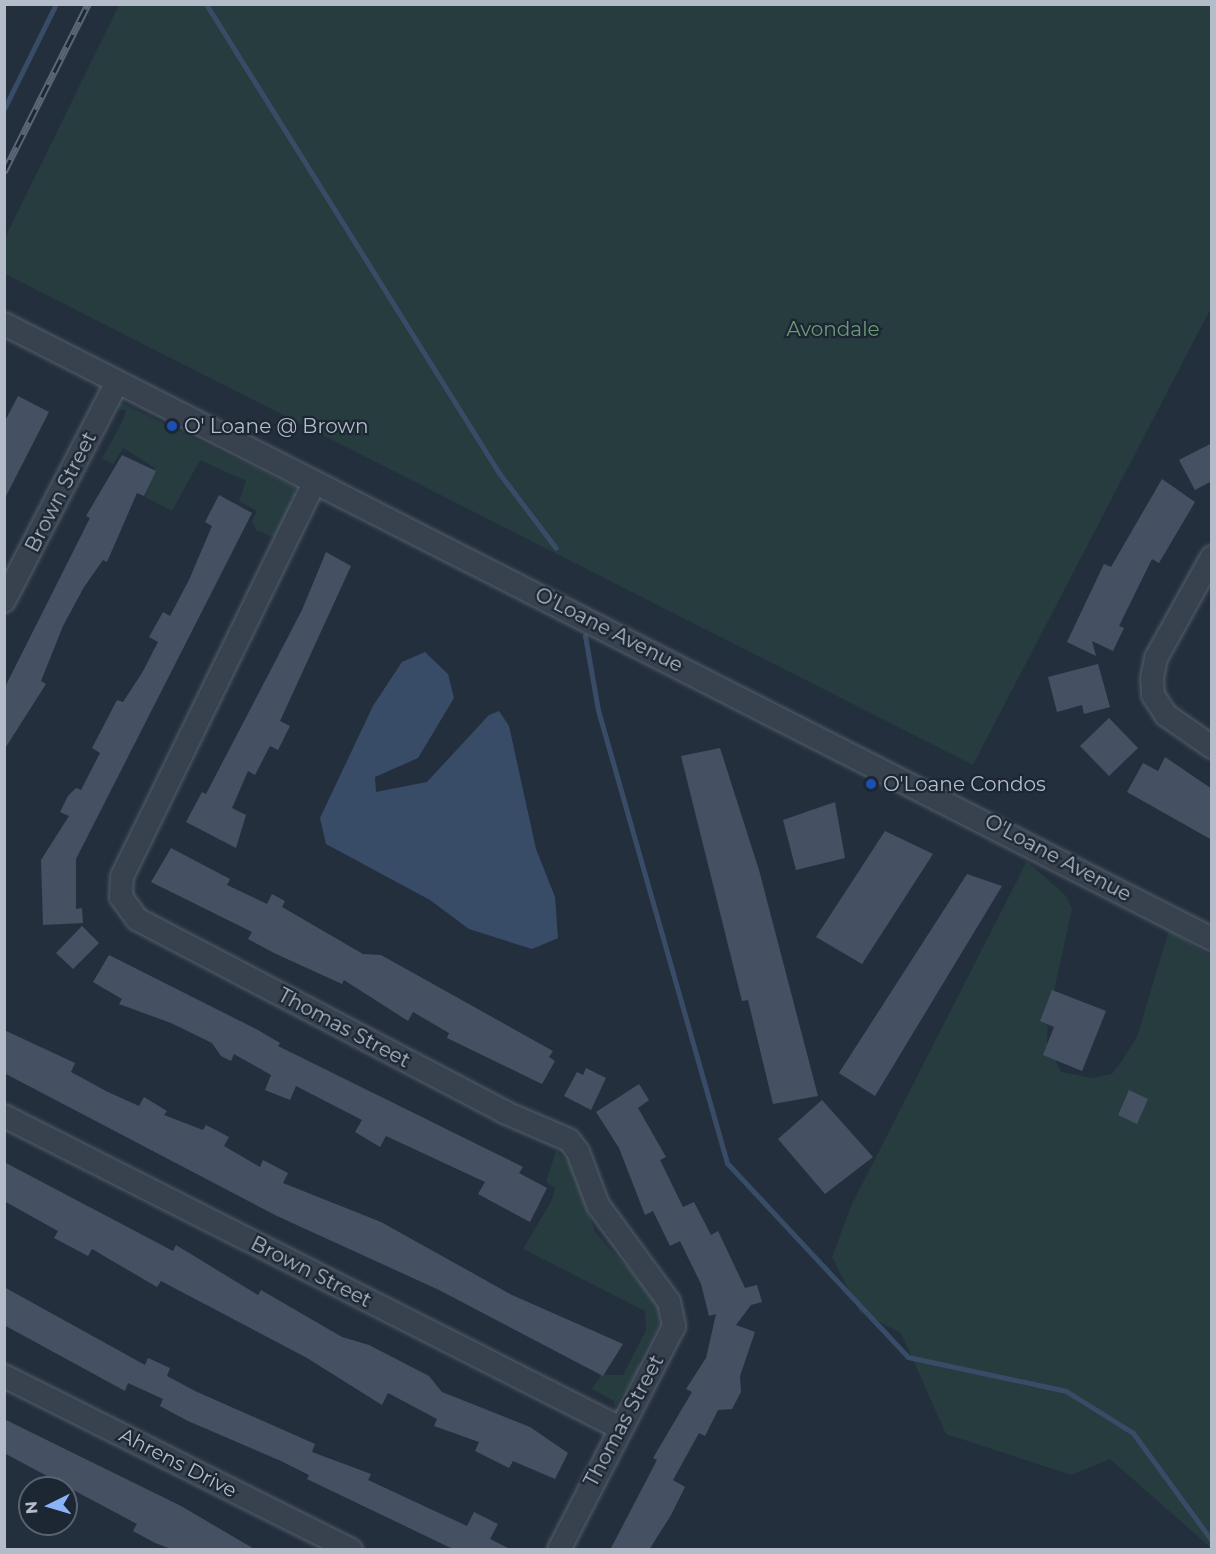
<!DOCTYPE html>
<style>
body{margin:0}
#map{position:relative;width:1216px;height:1554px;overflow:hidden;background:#242f3e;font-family:Montserrat,sans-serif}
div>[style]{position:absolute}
.green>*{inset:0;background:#263c3f}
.water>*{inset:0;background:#394c67}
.stream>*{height:5px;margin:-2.5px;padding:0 2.5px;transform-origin:2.5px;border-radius:2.5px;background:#394c67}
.building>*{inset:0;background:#455162}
.roads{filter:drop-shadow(0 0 2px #565f6c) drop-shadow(0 0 2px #565f6c)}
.minor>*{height:22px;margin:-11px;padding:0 11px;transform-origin:11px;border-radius:11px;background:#38414e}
.rail>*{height:7px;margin-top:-3.5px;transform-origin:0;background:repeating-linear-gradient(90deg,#1d2633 0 14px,#5a6575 0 28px);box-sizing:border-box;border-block:2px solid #5a6575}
.dots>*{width:16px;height:16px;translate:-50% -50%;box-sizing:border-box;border:3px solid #1d2633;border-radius:50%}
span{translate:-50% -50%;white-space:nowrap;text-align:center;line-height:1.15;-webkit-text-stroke:4.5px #1d2633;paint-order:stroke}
.park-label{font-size:20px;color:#6b9a76}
.poi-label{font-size:20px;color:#b4bcc9}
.left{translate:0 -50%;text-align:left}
.street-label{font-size:20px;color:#b4bcc9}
.frame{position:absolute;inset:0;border:6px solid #b4bcc9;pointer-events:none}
.north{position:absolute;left:18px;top:1476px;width:60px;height:60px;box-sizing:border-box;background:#1d2633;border:2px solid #59626f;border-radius:50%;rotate:265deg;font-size:16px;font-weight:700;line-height:24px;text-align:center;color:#b4bcc9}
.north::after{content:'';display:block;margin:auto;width:21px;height:27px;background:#8ab4f8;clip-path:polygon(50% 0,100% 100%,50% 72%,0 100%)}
</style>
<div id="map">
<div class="green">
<div style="clip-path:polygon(119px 5px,1211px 5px,1211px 308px,973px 765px,5px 274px,5px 238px)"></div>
<div style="clip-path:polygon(118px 401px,294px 487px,296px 497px,288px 500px,293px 503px,276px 538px,256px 530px,252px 521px,257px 511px,239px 501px,246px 481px,200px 460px,172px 511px,145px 497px,155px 468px,123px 448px,113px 464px,102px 459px,123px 420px,126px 411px,114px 407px)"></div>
<div style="clip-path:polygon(1027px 861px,1066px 896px,1072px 909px,1048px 1018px,1047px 1042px,1061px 1072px,1092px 1078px,1112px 1074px,1121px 1062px,1137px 1037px,1169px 930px,1211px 956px,1211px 1548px,1110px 1459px,1071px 1475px,946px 1434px,901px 1333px,860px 1312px,832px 1257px,852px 1204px)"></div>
<div style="clip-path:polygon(556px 1151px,571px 1164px,595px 1232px,652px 1295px,659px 1311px,659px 1325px,638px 1363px,642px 1365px,615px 1406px,614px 1401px,592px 1389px,601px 1375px,623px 1375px,646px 1330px,645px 1311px,523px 1249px,552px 1200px,555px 1188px,546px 1182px)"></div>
</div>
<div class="water">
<div style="clip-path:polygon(425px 652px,448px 674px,454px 698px,418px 758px,375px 777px,376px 792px,427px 782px,489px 715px,499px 711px,509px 726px,536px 849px,555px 897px,558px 938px,532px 949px,469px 929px,430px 900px,326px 844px,320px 818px,373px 706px,402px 662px)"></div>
</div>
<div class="stream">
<div style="left:206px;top:4px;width:553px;rotate:58.01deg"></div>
<div style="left:499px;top:473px;width:94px;rotate:52.8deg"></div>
<div style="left:4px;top:109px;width:117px;rotate:-63.7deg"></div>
<div style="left:585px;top:636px;width:75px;rotate:80deg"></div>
<div style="left:598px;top:710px;width:471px;rotate:74.1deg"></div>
<div style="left:727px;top:1163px;width:265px;rotate:47deg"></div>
<div style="left:908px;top:1357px;width:162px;rotate:12.1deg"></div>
<div style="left:1066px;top:1391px;width:79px;rotate:32.1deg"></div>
<div style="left:1133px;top:1433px;width:134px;rotate:53.8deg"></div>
</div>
<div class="building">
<div style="clip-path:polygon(18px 396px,49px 412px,4px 500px,4px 423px)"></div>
<div style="clip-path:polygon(1212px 443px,1212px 481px,1195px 490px,1179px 460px)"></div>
<div style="clip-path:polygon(122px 455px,156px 471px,144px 496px,137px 493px,107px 562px,103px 560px,84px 587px,63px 626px,41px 681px,46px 684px,4px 750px,4px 689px,90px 518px,86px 516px)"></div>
<div style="clip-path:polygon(1162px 479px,1195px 502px,1159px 563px,1152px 559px,1119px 626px,1124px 628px,1113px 651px,1092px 641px,1096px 656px,1067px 642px,1104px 564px,1111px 567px)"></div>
<div style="clip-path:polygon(219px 495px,252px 513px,76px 859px,76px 909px,82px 908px,83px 923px,43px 925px,41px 860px,69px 816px,60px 812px,68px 796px,76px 788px,81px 790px,100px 753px,92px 748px,117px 700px,123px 702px,142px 673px,158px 642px,149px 637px,163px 612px,170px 616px,189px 580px,212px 526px,205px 522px)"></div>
<div style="clip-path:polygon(326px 552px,351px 566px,280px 721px,290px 726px,278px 750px,270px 746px,255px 775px,248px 771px,232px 808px,246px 815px,236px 848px,186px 822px,202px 792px,206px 794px,302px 610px)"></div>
<div style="clip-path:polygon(1098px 664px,1110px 707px,1084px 714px,1082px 705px,1057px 712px,1048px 677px)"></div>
<div style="clip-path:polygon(1109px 718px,1138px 748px,1109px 776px,1080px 746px)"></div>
<div style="clip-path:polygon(720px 748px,759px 870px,818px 1096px,773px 1104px,748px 1000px,742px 1001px,681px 756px)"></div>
<div style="clip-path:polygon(1165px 757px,1212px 789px,1212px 840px,1127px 792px,1143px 763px,1158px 771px)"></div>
<div style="clip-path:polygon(835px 802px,845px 858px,796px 870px,783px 820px)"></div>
<div style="clip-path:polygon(885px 831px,933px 854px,862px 964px,816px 937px)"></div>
<div style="clip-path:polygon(171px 848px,230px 879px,227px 885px,267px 904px,272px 894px,285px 901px,282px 907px,363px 954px,381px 955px,553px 1051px,549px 1057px,555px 1061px,542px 1084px,447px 1038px,449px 1033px,413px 1012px,408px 1021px,344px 980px,342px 984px,274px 953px,248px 939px,252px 932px,151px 882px)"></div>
<div style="clip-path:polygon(967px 874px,1002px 886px,875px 1096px,839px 1073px)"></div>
<div style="clip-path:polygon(82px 926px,99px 943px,73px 969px,56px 953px)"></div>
<div style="clip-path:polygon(109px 955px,258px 1030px,280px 1043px,278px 1046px,523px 1167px,519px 1173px,547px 1188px,530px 1222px,478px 1194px,485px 1182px,386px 1136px,380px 1147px,355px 1132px,362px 1120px,296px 1086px,290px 1100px,265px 1090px,271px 1075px,234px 1054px,231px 1061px,221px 1056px,212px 1043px,171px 1023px,119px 1004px,122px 999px,93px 982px)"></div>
<div style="clip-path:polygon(1052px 990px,1106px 1011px,1082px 1071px,1043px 1055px,1054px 1027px,1040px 1021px)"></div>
<div style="clip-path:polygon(4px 1030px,75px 1063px,71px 1072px,108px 1092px,139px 1106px,144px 1097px,167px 1111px,164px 1115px,203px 1130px,206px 1125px,229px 1137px,224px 1146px,260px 1167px,263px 1160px,288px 1173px,283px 1183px,381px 1222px,512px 1295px,623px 1344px,603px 1376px,439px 1290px,277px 1216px,4px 1073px)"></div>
<div style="clip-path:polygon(586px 1068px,606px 1078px,591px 1110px,564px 1096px,577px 1072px,583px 1075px)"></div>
<div style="clip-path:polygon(639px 1084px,649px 1100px,638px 1108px,666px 1157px,660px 1160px,683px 1207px,694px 1202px,711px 1235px,718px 1231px,745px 1288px,757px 1285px,762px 1302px,751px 1305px,736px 1325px,755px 1332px,740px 1376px,741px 1392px,732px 1409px,718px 1410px,705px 1436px,699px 1433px,673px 1480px,685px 1487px,671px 1515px,649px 1550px,610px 1550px,657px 1460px,653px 1458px,692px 1392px,686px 1389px,706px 1358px,716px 1314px,709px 1316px,701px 1284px,680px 1241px,670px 1246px,653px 1211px,645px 1215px,619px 1148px,596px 1112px)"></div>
<div style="clip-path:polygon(1129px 1090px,1148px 1099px,1137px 1124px,1118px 1115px)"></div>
<div style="clip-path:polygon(822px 1100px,873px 1157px,825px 1194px,778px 1139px)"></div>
<div style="clip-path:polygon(4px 1162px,173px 1251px,176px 1245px,258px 1295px,261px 1290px,342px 1337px,369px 1345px,429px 1376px,442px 1392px,530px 1427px,568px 1453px,555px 1479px,513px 1461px,509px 1468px,475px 1451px,479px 1442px,434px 1426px,437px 1419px,388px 1393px,382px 1405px,307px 1358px,161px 1281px,157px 1287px,92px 1249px,88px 1256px,54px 1238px,58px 1231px,4px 1201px)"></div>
<div style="clip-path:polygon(4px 1287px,145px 1365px,148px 1358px,170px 1368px,167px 1376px,195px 1391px,315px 1444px,312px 1452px,371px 1474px,368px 1480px,467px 1526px,474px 1512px,498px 1524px,490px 1539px,512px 1550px,455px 1550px,307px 1479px,309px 1475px,281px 1461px,188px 1421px,160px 1406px,163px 1399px,128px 1383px,125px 1391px,4px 1325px)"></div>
<div style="clip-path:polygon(4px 1419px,181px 1506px,256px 1550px,174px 1550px,155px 1543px,133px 1531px,137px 1524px,4px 1453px)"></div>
</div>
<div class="roads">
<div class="minor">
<div style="left:4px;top:324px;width:1356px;rotate:26.98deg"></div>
<div style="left:314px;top:483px;width:438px;rotate:116deg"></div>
<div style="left:122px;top:877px;width:20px;rotate:93deg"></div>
<div style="left:121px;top:897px;width:27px;rotate:54deg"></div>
<div style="left:137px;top:919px;width:415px;rotate:27.7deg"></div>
<div style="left:504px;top:1112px;width:71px;rotate:23.3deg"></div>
<div style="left:569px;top:1140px;width:15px;rotate:53deg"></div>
<div style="left:578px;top:1152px;width:57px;rotate:69.3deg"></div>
<div style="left:598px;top:1205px;width:120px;rotate:53.8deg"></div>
<div style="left:669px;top:1302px;width:25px;rotate:78deg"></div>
<div style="left:674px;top:1326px;width:252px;rotate:117.2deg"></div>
<div style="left:1212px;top:557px;width:115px;rotate:119deg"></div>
<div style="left:1156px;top:658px;width:21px;rotate:101deg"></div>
<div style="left:1152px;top:679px;width:16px;rotate:86deg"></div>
<div style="left:1153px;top:695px;width:24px;rotate:57deg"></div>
<div style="left:1166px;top:715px;width:56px;rotate:34.8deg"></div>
<div style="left:4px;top:601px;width:246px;rotate:-62.7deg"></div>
<div style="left:4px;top:1116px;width:688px;rotate:26.86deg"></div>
<div style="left:4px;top:1376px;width:388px;rotate:26.6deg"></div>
</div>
</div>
<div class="rail">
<div style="left:4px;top:172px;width:188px;rotate:-63.4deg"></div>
</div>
<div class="dots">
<div style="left:172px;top:426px;background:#1a4fb4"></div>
<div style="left:871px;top:784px;background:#1a4fb4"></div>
</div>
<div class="park-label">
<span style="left:833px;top:329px">Avondale</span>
</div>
<div class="poi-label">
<span class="left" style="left:184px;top:426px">O' Loane @ Brown</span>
<span class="left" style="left:883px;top:784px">O'Loane Condos</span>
</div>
<div class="street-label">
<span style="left:61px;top:492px;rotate:-63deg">Brown Street</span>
<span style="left:609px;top:630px;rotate:27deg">O'Loane Avenue</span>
<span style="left:1058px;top:858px;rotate:28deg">O'Loane Avenue</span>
<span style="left:344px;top:1028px;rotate:28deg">Thomas Street</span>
<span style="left:311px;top:1272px;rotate:27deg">Brown Street</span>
<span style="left:624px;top:1421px;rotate:-62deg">Thomas Street</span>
<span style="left:178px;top:1463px;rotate:27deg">Ahrens Drive</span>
</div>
<div class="frame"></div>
<div class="north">N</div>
</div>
